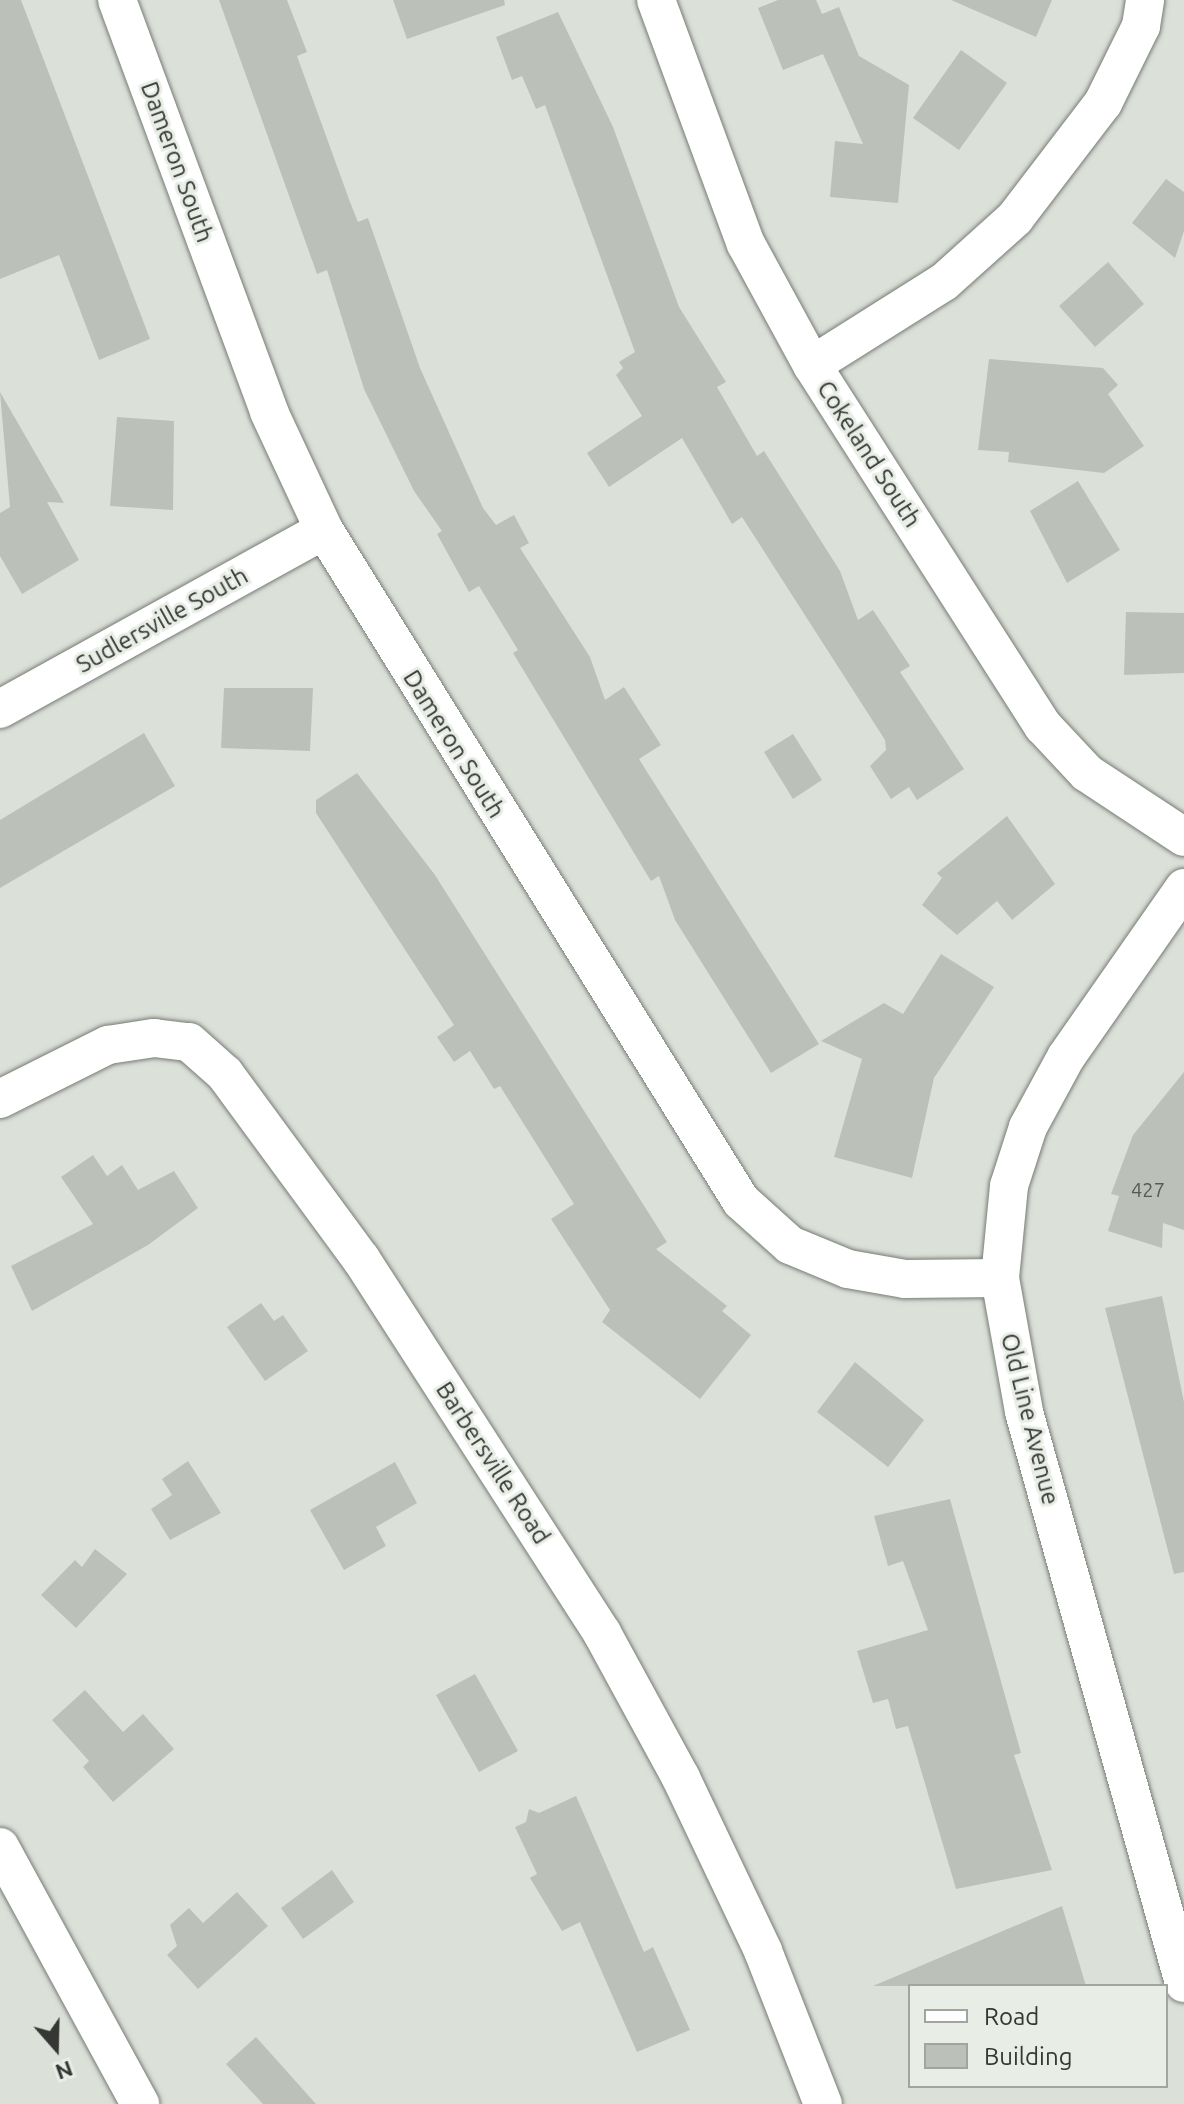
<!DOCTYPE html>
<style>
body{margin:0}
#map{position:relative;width:1184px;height:2104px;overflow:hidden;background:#dbe1d9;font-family:Ubuntu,sans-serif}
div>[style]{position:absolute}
.building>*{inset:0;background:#bbc1b9}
.roads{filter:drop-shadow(0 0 2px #777c75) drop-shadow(0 0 2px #777c75)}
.street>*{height:38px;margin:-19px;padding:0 19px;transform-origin:19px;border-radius:19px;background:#fff}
span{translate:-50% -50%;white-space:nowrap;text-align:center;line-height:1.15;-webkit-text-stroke:6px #e8eee6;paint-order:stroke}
.number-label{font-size:20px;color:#565a55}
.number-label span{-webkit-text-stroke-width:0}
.street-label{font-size:24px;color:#353734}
.legend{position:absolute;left:908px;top:1984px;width:260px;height:104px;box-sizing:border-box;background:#e8eee6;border:2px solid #a0a59f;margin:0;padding:10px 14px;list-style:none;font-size:24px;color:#353734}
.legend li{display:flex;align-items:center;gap:16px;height:40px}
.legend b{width:40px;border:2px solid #a0a59f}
.north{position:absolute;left:16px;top:2008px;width:80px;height:80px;-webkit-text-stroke:6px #e8eee6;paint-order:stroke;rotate:160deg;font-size:22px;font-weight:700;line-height:32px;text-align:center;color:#353734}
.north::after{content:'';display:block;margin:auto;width:28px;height:36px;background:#353734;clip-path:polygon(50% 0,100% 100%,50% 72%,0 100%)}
</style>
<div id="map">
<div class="building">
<div style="clip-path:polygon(0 0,21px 0,150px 339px,99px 360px,59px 255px,0 279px)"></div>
<div style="clip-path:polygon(219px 0,287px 0,307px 52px,297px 56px,350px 202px,358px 222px,368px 218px,420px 368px,483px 508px,496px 525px,514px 515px,529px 543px,520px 548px,590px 657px,605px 700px,624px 687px,661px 745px,639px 759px,819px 1044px,771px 1073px,675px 920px,659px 876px,651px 881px,513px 653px,518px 650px,479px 586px,469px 592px,437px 534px,442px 531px,414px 491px,364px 389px,327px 270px,317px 274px)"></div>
<div style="clip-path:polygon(393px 0,504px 0,505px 5px,407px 39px)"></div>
<div style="clip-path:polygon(778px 0,816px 0,822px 14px,839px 7px,859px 56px,909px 85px,898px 203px,830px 197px,835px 141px,863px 144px,823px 54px,783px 70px,758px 8px)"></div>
<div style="clip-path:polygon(951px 0,1052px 0,1036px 37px)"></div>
<div style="clip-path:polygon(558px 12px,613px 127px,679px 307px,726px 382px,717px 387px,757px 456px,764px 451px,840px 571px,858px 620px,873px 610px,910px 666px,900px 672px,964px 769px,917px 800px,909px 787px,891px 799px,870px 766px,886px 750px,885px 740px,742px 517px,732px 524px,682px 438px,609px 487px,587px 453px,642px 416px,616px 375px,623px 368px,619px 362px,635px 352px,545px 105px,536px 109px,522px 76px,512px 80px,496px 37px)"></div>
<div style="clip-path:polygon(961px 50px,1007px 83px,959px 150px,913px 118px)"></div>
<div style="clip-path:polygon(1166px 179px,1184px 192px,1184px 231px,1175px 258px,1132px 223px)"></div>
<div style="clip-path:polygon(1108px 262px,1144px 304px,1095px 347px,1059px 306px)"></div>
<div style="clip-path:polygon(989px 359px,1103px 368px,1118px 385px,1108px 394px,1144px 446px,1104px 473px,1008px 462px,1009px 452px,978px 450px)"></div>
<div style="clip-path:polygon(0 392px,64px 503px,47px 502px,79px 560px,22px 594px,0 556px,0 513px,10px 507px)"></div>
<div style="clip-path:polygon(117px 417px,174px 421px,173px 510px,110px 506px)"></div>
<div style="clip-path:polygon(1078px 481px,1120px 550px,1067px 583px,1030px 511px)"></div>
<div style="clip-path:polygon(1126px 612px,1184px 613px,1184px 673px,1124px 675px)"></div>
<div style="clip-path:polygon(224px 688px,313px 688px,310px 751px,221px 748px)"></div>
<div style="clip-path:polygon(144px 733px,175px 786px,0 888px,0 820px)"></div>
<div style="clip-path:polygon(793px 734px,822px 780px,793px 799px,764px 752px)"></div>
<div style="clip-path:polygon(357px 773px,435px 875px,667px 1242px,656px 1249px,727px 1306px,722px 1311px,751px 1335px,700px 1399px,602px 1322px,610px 1310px,551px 1219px,574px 1204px,500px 1086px,494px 1089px,470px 1051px,454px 1062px,437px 1037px,454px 1025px,316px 813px,316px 800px)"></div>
<div style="clip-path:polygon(1007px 816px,1055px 884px,1012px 920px,997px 901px,957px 935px,922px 905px,942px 878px,937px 873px)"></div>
<div style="clip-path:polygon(941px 954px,994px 987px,934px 1078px,912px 1178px,834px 1157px,862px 1059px,821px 1041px,884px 1003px,903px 1014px)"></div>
<div style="clip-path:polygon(1184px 1072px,1184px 1230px,1163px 1223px,1162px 1248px,1108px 1231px,1119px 1196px,1111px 1194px,1133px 1135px)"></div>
<div style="clip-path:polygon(93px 1155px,107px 1176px,122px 1165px,138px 1190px,174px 1171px,198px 1208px,148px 1245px,32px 1311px,11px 1266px,93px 1224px,61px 1177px)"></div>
<div style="clip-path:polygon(1162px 1296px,1184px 1402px,1184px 1572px,1174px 1574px,1105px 1308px)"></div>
<div style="clip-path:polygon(261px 1303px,274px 1321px,283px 1315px,308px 1351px,265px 1381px,227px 1327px)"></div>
<div style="clip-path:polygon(855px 1362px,924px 1420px,888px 1467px,817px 1412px)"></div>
<div style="clip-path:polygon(188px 1461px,221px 1513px,170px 1540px,151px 1509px,172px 1495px,162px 1479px)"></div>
<div style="clip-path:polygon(395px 1462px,417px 1503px,376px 1527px,386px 1546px,344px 1570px,310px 1510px)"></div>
<div style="clip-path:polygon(950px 1499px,1021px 1753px,1014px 1755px,1052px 1870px,956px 1889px,908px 1726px,896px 1729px,888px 1699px,873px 1703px,857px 1651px,928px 1630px,903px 1561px,888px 1566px,874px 1516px)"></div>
<div style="clip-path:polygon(95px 1549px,127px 1574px,76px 1628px,41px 1595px,75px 1560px,82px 1567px)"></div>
<div style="clip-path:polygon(475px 1674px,518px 1751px,479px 1772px,436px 1695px)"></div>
<div style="clip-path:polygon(85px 1690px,123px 1732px,143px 1714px,174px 1749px,113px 1802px,83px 1767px,89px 1761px,52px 1720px)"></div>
<div style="clip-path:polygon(576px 1796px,644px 1952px,653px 1947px,690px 2030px,637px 2052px,580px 1922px,562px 1931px,530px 1878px,537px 1874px,515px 1827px,526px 1822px,529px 1809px,539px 1813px)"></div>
<div style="clip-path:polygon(332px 1870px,354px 1902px,303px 1939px,281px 1908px)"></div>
<div style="clip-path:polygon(237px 1892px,268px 1926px,198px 1989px,167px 1955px,177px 1946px,170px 1925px,189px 1908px,203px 1923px)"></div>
<div style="clip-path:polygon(1062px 1906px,1086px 1986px,873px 1986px)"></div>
<div style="clip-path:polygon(256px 2037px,316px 2104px,263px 2104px,226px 2064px)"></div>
</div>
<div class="roads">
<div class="street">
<div style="left:117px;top:0;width:439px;rotate:69.7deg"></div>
<div style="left:269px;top:412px;width:130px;rotate:65deg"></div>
<div style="left:324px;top:530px;width:790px;rotate:58.14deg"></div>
<div style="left:741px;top:1201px;width:66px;rotate:41.9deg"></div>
<div style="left:790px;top:1245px;width:63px;rotate:22.5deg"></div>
<div style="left:848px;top:1269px;width:58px;rotate:10deg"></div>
<div style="left:905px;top:1279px;width:95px;rotate:-0.6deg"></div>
<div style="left:656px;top:0;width:260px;rotate:69.8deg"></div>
<div style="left:746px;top:244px;width:138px;rotate:61.4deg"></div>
<div style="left:812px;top:365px;width:429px;rotate:57.4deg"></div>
<div style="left:1043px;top:726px;width:64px;rotate:46.9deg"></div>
<div style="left:1087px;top:773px;width:116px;rotate:33.4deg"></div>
<div style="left:812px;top:365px;width:156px;rotate:-32.2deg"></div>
<div style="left:944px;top:282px;width:96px;rotate:-42deg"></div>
<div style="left:1015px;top:218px;width:145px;rotate:-52.6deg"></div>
<div style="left:1103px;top:103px;width:86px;rotate:-63.7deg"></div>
<div style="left:1141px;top:26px;width:26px;rotate:-81deg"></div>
<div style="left:0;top:709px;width:370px;rotate:-28.9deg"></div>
<div style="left:1184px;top:888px;width:206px;rotate:124.9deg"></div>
<div style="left:1066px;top:1057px;width:80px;rotate:118.5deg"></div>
<div style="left:1028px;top:1127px;width:62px;rotate:107.9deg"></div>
<div style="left:1009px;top:1186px;width:92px;rotate:95.6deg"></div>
<div style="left:1000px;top:1278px;width:136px;rotate:79.8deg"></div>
<div style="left:1024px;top:1412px;width:593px;rotate:74.35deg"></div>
<div style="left:0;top:1099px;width:121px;rotate:-26.6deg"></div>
<div style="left:108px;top:1045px;width:47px;rotate:-8.7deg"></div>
<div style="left:154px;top:1038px;width:35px;rotate:7deg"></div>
<div style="left:189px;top:1042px;width:48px;rotate:41.6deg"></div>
<div style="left:225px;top:1074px;width:230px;rotate:53.7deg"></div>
<div style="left:361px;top:1259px;width:445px;rotate:57.2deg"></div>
<div style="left:602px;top:1633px;width:165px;rotate:61.4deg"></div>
<div style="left:681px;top:1778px;width:191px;rotate:64.6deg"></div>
<div style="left:763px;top:1951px;width:164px;rotate:68.6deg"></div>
<div style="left:0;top:1847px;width:293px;rotate:61.4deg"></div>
</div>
</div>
<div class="number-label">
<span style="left:1148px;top:1189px">427</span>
</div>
<div class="street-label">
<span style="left:177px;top:162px;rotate:70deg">Dameron South</span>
<span style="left:869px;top:454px;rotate:57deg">Cokeland South</span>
<span style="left:162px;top:620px;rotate:-29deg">Sudlersville South</span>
<span style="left:454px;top:744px;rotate:58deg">Dameron South</span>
<span style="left:1030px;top:1419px;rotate:76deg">Old Line Avenue</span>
<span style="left:493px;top:1463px;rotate:57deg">Barbersville Road</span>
</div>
<ul class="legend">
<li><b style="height:10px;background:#fff"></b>Road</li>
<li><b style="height:22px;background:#bbc1b9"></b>Building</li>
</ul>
<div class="north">N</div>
</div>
